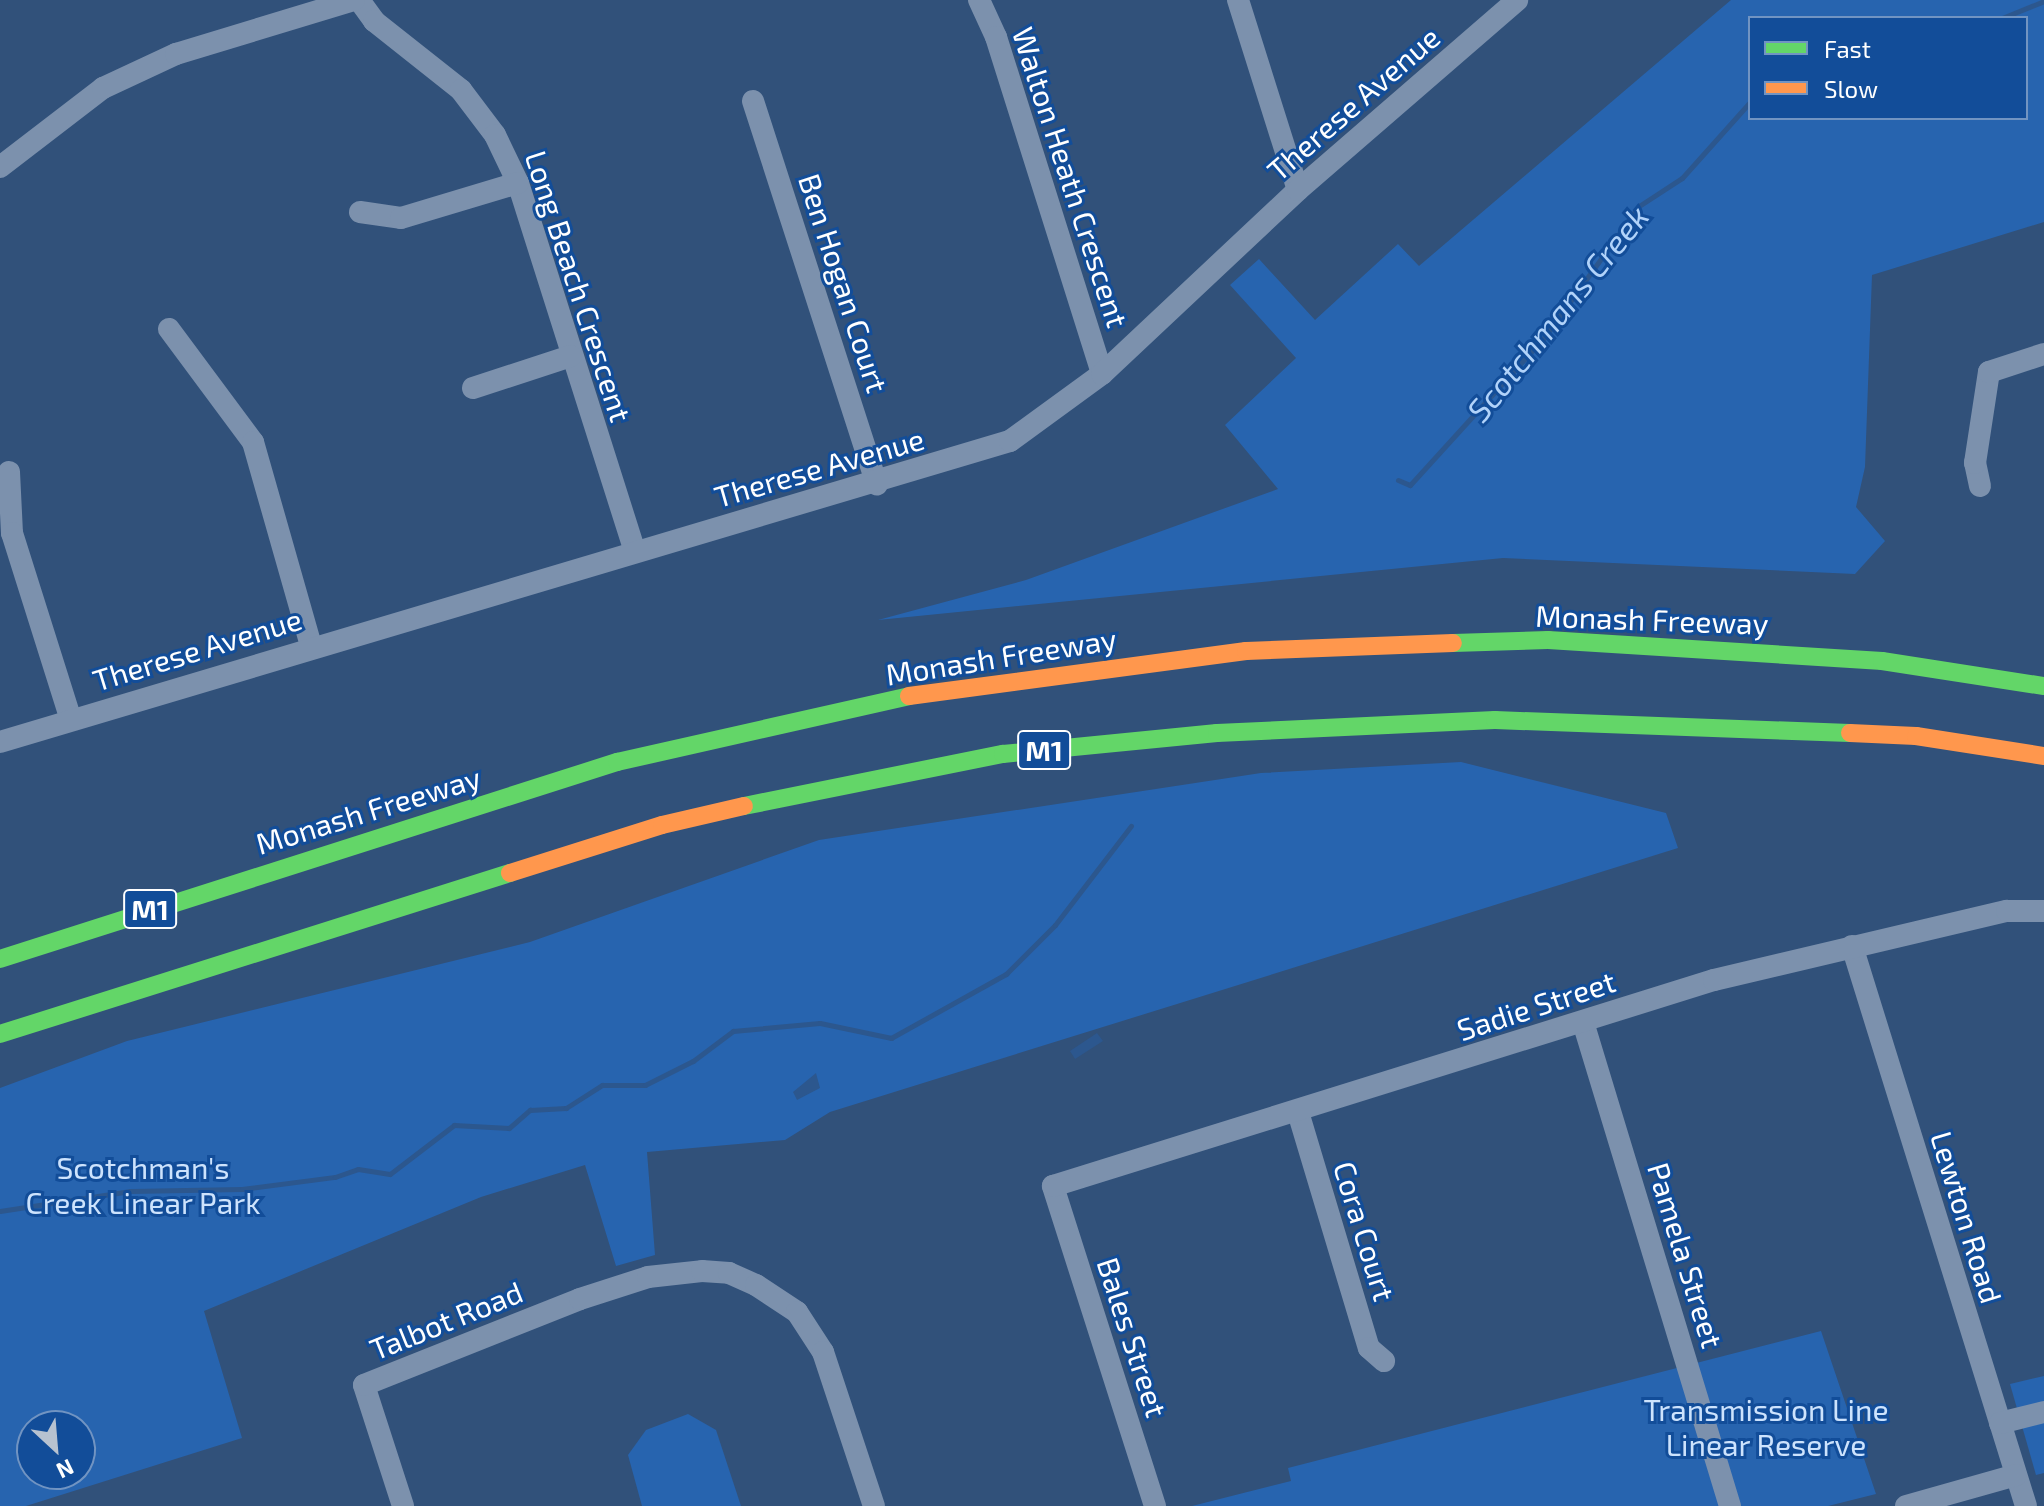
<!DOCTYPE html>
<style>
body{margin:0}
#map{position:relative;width:2044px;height:1506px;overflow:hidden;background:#31517a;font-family:"Exo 2",sans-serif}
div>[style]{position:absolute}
.green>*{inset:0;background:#2764af}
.water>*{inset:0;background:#2c578e}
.stream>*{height:5px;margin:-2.5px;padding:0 2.5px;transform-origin:2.5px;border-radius:2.5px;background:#2c578e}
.street>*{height:22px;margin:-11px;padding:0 11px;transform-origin:11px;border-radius:11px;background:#7c91ad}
.fast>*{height:18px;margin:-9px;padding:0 9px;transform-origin:9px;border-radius:9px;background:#63d668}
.slow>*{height:18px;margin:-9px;padding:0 9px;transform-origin:9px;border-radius:9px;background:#ff974d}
span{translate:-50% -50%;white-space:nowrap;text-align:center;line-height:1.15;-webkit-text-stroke:6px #124d99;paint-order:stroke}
.shield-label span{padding:2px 6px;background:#124d99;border:2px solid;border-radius:6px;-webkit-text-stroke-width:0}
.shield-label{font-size:28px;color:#fff;font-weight:700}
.street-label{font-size:30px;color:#fff}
.park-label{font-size:30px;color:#cde3fd}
.water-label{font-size:32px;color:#b1d3fa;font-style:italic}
.legend{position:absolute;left:1748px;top:16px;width:280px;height:104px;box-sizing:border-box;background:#124d99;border:2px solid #7194c2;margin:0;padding:10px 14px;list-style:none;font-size:24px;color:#fff}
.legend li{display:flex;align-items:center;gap:16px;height:40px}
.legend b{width:40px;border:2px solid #7194c2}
.north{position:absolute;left:16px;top:1410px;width:80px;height:80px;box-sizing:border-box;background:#124d99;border:2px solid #7194c2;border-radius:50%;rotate:154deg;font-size:22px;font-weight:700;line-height:32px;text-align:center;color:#fff}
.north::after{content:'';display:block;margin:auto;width:28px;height:36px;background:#b7c2d0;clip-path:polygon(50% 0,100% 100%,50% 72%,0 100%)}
</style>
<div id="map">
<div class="green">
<div style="clip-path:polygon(evenodd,1731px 0,2044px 0,2044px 222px,1872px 275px,1865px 467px,1856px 507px,1885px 541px,1855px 574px,1503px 558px,878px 620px,1026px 580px,1278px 489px,1225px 425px,1296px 358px,1230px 285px,1259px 259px,1315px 320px,1398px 244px,1419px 266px,1731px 0,1750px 18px,2026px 18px,2026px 118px,1750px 118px,1750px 18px)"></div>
<div style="clip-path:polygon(evenodd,1461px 762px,1666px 813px,1678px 848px,830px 1112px,785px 1140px,647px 1152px,655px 1255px,616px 1266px,585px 1165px,481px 1197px,204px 1311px,242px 1438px,26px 1506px,0 1506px,0 1088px,127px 1041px,530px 942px,819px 840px,1261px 773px,1461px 762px,32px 1426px,80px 1426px,80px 1474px,32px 1474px,32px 1426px)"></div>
<div style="clip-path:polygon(1821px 1331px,1876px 1494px,1828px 1506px,1192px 1506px,1291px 1481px,1288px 1468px)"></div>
<div style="clip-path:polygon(2044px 1376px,2044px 1473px,2036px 1475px,2010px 1384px)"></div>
<div style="clip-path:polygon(688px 1414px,716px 1430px,741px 1506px,642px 1506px,628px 1455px,646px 1430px)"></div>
</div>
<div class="water">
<div style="clip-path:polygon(1097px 1033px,1103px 1041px,1075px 1059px,1070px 1051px)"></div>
<div style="clip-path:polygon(816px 1073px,820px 1088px,797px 1100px,793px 1092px)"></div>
</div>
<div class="stream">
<div style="left:2002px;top:18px;width:45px;rotate:-22deg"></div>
<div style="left:1398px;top:480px;width:13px;rotate:23deg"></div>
<div style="left:1410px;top:485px;width:197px;rotate:-47.7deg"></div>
<div style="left:1543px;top:339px;width:164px;rotate:-54.2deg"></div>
<div style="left:1639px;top:206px;width:51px;rotate:-33.1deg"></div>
<div style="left:1682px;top:178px;width:102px;rotate:-48.2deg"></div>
<div style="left:0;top:1211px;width:132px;rotate:-8.7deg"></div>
<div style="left:130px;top:1191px;width:112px;rotate:-1deg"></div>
<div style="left:242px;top:1189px;width:94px;rotate:-7.4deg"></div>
<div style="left:335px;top:1177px;width:24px;rotate:-19deg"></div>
<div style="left:358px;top:1169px;width:32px;rotate:9deg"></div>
<div style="left:390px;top:1174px;width:81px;rotate:-37.4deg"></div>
<div style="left:454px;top:1125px;width:55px;rotate:3.1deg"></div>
<div style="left:509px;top:1128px;width:28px;rotate:-41deg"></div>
<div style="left:530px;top:1110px;width:36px;rotate:-3deg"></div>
<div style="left:566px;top:1108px;width:43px;rotate:-32.6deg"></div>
<div style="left:602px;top:1085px;width:43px"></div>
<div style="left:645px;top:1085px;width:54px;rotate:-26.6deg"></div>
<div style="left:693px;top:1061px;width:50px;rotate:-36.9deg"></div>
<div style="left:733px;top:1031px;width:87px;rotate:-5.3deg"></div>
<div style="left:820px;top:1023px;width:73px;rotate:11.9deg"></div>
<div style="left:891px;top:1038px;width:132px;rotate:-29.1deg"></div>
<div style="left:1006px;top:974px;width:69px;rotate:-45deg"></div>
<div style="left:1055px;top:925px;width:125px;rotate:-52.5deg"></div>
</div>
<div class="street">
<div style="left:359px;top:0;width:26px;rotate:54deg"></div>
<div style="left:374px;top:21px;width:111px;rotate:38.4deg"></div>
<div style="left:461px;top:90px;width:56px;rotate:52.9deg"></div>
<div style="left:495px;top:135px;width:53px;rotate:64.4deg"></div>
<div style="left:518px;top:183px;width:384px;rotate:72.4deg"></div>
<div style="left:979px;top:0;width:41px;rotate:65.3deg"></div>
<div style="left:996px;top:37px;width:353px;rotate:72.5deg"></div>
<div style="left:1238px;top:0;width:199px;rotate:72.5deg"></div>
<div style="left:753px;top:101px;width:403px;rotate:72.1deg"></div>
<div style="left:0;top:167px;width:130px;rotate:-37.5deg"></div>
<div style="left:103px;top:88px;width:81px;rotate:-25deg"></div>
<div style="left:176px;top:54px;width:186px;rotate:-16.9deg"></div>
<div style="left:360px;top:212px;width:41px;rotate:8.3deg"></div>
<div style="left:401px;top:218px;width:122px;rotate:-16.7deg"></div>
<div style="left:169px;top:329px;width:141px;rotate:53.4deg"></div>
<div style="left:253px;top:442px;width:212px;rotate:74.1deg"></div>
<div style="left:473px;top:388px;width:103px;rotate:-18.1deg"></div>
<div style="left:9px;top:472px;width:61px;rotate:87.2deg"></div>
<div style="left:12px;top:533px;width:196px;rotate:72.5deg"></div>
<div style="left:1980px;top:486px;width:24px;rotate:-102deg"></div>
<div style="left:1975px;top:463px;width:92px;rotate:-81.3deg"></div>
<div style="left:1989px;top:372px;width:58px;rotate:-18.1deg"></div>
<div style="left:0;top:742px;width:1054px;rotate:-16.6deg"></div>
<div style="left:1010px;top:441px;width:114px;rotate:-36.1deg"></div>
<div style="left:1102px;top:374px;width:269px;rotate:-43.2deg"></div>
<div style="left:1298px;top:190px;width:290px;rotate:-40.9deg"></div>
<div style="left:1852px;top:946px;width:586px;rotate:72.74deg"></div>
<div style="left:1583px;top:1022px;width:506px;rotate:73.11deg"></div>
<div style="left:1298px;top:1112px;width:246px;rotate:73.3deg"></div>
<div style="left:1369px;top:1348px;width:20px;rotate:41deg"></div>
<div style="left:2000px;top:1423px;width:45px;rotate:-14deg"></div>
<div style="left:403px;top:1506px;width:127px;rotate:-107.9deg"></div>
<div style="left:364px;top:1385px;width:232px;rotate:-21.7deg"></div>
<div style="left:580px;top:1299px;width:71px;rotate:-17.9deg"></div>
<div style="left:648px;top:1277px;width:54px;rotate:-6.3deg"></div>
<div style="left:702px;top:1271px;width:27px;rotate:4deg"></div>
<div style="left:729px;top:1273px;width:30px;rotate:24deg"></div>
<div style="left:756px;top:1285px;width:49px;rotate:33.4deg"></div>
<div style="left:797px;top:1312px;width:48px;rotate:57deg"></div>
<div style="left:823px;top:1352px;width:162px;rotate:71.7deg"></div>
<div style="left:1155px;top:1506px;width:336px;rotate:-107.7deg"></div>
<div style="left:1053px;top:1186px;width:692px;rotate:-17.31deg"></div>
<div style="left:1714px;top:980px;width:301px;rotate:-13.3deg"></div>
<div style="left:2007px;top:911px;width:37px"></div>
<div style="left:1906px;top:1506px;width:114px;rotate:-15.7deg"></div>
</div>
<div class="fast">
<div style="left:1453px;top:643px;width:95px;rotate:-1.8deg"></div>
<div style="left:1548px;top:640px;width:335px;rotate:3.6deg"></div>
<div style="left:1882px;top:661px;width:164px;rotate:8.8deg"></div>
<div style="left:744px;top:806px;width:264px;rotate:-11.4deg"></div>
<div style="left:1003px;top:754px;width:215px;rotate:-5.6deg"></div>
<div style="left:1217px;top:733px;width:278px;rotate:-2.7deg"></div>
<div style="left:1495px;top:720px;width:355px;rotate:2.1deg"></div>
<div style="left:0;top:959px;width:648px;rotate:-17.71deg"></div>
<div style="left:617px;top:762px;width:299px;rotate:-12.7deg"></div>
<div style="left:0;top:1034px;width:535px;rotate:-17.52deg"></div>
</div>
<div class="slow">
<div style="left:909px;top:696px;width:340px;rotate:-7.6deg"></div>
<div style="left:1246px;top:651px;width:207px;rotate:-2.2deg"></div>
<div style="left:1850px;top:733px;width:66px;rotate:2.6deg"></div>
<div style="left:1916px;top:736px;width:130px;rotate:8.9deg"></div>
<div style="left:510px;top:873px;width:159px;rotate:-17.5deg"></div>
<div style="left:662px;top:825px;width:84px;rotate:-13deg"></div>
</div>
<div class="shield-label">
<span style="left:1044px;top:750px">M1</span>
<span style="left:150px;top:909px">M1</span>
</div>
<div class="street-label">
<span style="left:1353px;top:103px;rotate:-41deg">Therese Avenue</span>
<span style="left:1071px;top:177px;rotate:72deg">Walton Heath Crescent</span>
<span style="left:844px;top:283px;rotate:72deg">Ben Hogan Court</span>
<span style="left:579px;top:286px;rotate:72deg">Long Beach Crescent</span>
<span style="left:819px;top:467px;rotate:-16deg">Therese Avenue</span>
<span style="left:1652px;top:619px;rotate:2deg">Monash Freeway</span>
<span style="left:197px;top:649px;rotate:-17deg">Therese Avenue</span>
<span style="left:1001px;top:656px;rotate:-9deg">Monash Freeway</span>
<span style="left:368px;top:810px;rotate:-17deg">Monash Freeway</span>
<span style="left:1536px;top:1005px;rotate:-18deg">Sadie Street</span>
<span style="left:1967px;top:1217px;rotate:73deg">Lewton Road</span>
<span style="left:1365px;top:1231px;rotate:73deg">Cora Court</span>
<span style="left:1686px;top:1255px;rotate:73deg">Pamela Street</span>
<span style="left:446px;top:1320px;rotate:-22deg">Talbot Road</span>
<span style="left:1133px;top:1337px;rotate:72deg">Bales Street</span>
</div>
<div class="park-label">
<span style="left:143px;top:1184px">Scotchman's<br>Creek Linear Park</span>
<span style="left:1766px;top:1426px">Transmission Line<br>Linear Reserve</span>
</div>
<div class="water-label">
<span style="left:1557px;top:313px;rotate:-51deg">Scotchmans Creek</span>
</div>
<ul class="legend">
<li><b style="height:10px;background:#63d668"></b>Fast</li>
<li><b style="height:10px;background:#ff974d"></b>Slow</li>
</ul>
<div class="north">N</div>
</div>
